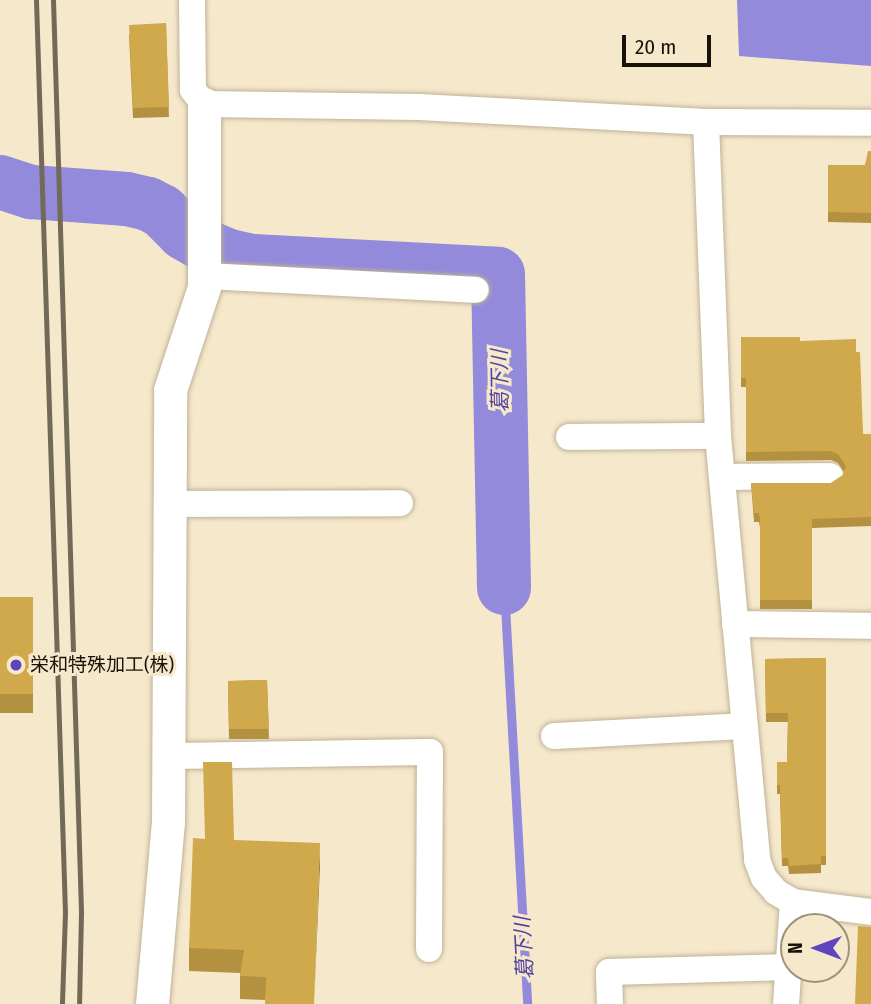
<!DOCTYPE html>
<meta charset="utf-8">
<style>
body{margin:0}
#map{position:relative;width:871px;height:1004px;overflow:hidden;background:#f6e8cb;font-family:"Fira Sans Condensed","Noto Sans JP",sans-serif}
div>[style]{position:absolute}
.water>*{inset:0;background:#938adc}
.stream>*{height:9px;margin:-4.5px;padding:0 4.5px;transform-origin:4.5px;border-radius:4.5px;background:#938adc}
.river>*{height:54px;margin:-27px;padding:0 27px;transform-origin:27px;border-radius:27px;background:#938adc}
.roads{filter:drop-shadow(0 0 2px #bfb296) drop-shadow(0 0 2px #bfb296)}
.minor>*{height:26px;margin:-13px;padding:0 13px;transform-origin:13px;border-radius:13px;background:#fff}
.tertiary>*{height:33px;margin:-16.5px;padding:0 16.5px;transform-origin:16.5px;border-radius:16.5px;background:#fff}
.rail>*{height:5px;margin:-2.5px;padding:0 2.5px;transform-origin:2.5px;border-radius:2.5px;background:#726957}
.wall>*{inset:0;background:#b39141}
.shaded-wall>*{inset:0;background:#927635}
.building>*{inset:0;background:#d0a94c}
.dots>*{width:19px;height:19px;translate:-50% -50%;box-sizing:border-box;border:4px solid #f6e8cb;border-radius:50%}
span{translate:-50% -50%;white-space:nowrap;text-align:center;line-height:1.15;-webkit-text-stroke:6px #f6e8cb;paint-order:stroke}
.poi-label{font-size:19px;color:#181309}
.left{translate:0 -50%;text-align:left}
.water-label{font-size:21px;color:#5341a2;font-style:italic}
.north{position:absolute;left:780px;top:913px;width:70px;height:70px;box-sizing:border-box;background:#f6e8cb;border:2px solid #9d937d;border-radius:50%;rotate:270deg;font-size:19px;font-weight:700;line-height:28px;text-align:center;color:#181309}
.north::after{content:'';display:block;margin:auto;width:24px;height:32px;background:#5e45bd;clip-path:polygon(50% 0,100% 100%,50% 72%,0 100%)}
.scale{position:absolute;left:622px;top:35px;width:89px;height:32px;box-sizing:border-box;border:4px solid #181309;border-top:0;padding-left:9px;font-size:21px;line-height:24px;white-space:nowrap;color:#181309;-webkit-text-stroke:5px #f6e8cb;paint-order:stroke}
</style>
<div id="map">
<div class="water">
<div style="clip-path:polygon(737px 0,871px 0,871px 66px,739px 56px)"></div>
</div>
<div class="stream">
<div style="left:504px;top:588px;width:417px;rotate:86.8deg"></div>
</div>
<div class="river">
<div style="left:0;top:182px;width:33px;rotate:18deg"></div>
<div style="left:31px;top:192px;width:96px;rotate:4.2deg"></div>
<div style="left:127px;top:199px;width:22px;rotate:13deg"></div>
<div style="left:148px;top:204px;width:16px;rotate:27deg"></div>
<div style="left:162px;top:211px;width:31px;rotate:45deg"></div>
<div style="left:184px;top:233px;width:30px;rotate:30deg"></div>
<div style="left:210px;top:248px;width:21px;rotate:23deg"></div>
<div style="left:229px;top:256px;width:25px;rotate:12deg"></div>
<div style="left:253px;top:261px;width:245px;rotate:3deg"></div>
<div style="left:498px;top:274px;width:314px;rotate:88.9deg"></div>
</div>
<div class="roads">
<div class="minor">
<div style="left:192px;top:0;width:90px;rotate:89.4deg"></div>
<div style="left:193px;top:90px;width:18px;rotate:52deg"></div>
<div style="left:204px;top:104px;width:215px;rotate:0.8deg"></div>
<div style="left:419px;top:107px;width:287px;rotate:3deg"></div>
<div style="left:706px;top:122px;width:165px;rotate:0.3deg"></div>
<div style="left:706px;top:122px;width:314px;rotate:87.8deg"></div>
<div style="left:718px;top:436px;width:426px;rotate:84.7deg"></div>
<div style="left:757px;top:860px;width:19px;rotate:69deg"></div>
<div style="left:764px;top:878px;width:18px;rotate:49deg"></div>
<div style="left:776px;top:892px;width:20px;rotate:30deg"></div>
<div style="left:793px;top:902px;width:79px;rotate:7.3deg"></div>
<div style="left:204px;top:276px;width:272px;rotate:2.9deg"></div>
<div style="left:569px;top:437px;width:149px;rotate:-0.4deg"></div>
<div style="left:722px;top:477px;width:108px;rotate:-0.5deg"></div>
<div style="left:170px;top:504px;width:230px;rotate:-0.2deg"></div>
<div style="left:735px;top:624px;width:136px;rotate:0.8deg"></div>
<div style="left:554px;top:736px;width:190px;rotate:-3deg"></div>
<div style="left:170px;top:756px;width:260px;rotate:-0.9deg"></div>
<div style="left:430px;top:752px;width:197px;rotate:90.3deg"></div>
<div style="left:610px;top:1004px;width:32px;rotate:-92deg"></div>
<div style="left:609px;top:972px;width:180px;rotate:-1.6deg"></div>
<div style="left:786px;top:1004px;width:102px;rotate:-86.1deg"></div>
</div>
<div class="tertiary">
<div style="left:152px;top:1004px;width:183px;rotate:-85deg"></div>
<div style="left:168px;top:822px;width:432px;rotate:-89.7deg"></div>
<div style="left:170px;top:390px;width:108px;rotate:-71.7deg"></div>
<div style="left:204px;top:287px;width:183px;rotate:-90deg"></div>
</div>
</div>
<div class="rail">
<div style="left:36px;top:0;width:912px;rotate:88.18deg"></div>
<div style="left:65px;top:912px;width:92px;rotate:91.9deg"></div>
<div style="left:53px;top:0;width:912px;rotate:88.24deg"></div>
<div style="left:81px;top:912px;width:92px;rotate:91.2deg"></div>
</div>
<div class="wall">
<div style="clip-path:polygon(166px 23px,169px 117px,133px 118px,129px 35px)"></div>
<div style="clip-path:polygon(871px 151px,871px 223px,828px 222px,828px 165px,865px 165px)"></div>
<div style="clip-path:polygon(741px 337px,800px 341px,856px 352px,863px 434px,871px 434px,871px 526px,812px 528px,812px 609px,760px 609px,760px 528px,759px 522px,754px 522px,751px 483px,831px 483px,843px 475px,844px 472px,838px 463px,831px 460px,746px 461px,746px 387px,741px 387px)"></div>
<div style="clip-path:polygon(0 597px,33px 597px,33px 713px,0 713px)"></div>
<div style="clip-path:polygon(826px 658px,826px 865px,821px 865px,821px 873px,789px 874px,788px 866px,782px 866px,780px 794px,777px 794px,777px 762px,787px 762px,788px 722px,766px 722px,765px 659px)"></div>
<div style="clip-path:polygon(267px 680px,269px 739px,229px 739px,228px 681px)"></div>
<div style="clip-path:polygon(204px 839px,234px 840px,320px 866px,265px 1000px,240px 999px,240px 973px,189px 971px,189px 948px)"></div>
</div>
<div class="shaded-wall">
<div style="clip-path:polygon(320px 843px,320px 866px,314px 1004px)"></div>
</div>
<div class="building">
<div style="clip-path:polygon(166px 23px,169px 107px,133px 108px,129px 25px)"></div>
<div style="clip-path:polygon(868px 151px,871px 151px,871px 213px,828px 212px,828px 165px,865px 165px)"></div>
<div style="clip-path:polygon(741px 337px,800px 337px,800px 341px,856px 339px,856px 352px,860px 352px,863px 434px,871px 434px,871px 517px,812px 519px,812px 600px,760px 600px,760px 519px,759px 513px,754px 513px,751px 483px,831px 483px,843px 475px,846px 466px,838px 454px,831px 451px,746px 452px,746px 378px,741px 378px)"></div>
<div style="clip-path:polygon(0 597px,33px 597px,33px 694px,0 694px)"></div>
<div style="clip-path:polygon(826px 658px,826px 856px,821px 856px,821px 864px,789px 866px,788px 858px,782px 858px,780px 785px,777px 785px,777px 762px,787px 762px,788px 713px,766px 713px,765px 659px)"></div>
<div style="clip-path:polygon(267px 680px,269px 729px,229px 729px,228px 681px)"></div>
<div style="clip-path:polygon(203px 762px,232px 762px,234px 840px,320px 843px,314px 1004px,265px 1004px,266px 977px,240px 976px,244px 950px,189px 948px,193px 838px,205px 839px)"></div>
<div style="clip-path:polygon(858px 926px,871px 927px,871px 1004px,855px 1004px)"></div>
</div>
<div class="dots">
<div style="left:16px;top:665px;background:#5e45bd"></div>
</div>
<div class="poi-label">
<span class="left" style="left:30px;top:665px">栄和特殊加工(株)</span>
</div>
<div class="water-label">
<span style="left:500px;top:381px;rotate:-91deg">葛下川</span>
<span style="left:524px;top:948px;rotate:-93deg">葛下川</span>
</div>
<div class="north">N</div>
<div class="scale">20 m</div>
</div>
